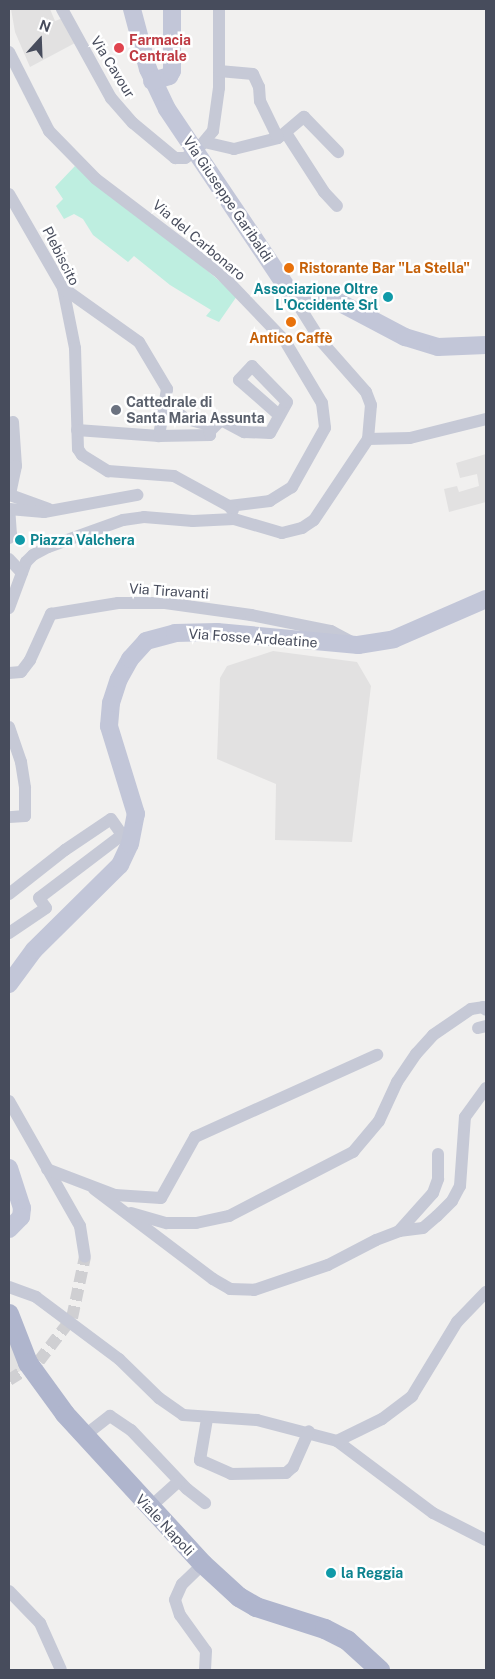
<!DOCTYPE html>
<meta charset="utf-8">
<style>
body{margin:0}
#map{position:relative;width:495px;height:1679px;overflow:hidden;background:#f1f0ef;font-family:"Public Sans",sans-serif}
div>[style]{position:absolute}
.education>*{inset:0;background:#e2e1e1}
.green>*{inset:0;background:#beeee0}
.street-tunnel>*{height:12px;margin-top:-6px;transform-origin:0;background:repeating-linear-gradient(90deg,#cfcfd2 0 12px,transparent 0 18px)}
.street>*{height:12px;margin:-6px;padding:0 6px;transform-origin:6px;border-radius:6px;background:#c6c9d6}
.secondary>*{height:18px;margin:-9px;padding:0 9px;transform-origin:9px;border-radius:9px;background:#c2c6d8}
.primary>*{height:20px;margin:-10px;padding:0 10px;transform-origin:10px;border-radius:10px;background:#afb5cd}
.dots>*{width:14px;height:14px;translate:-50% -50%;box-sizing:border-box;border:2px solid #fff;border-radius:50%}
span{translate:-50% -50%;white-space:nowrap;text-align:center;line-height:1.15;-webkit-text-stroke:5px #fff;paint-order:stroke}
.health-label{font-size:14px;color:#be3a42;font-weight:700}
.left{translate:0 -50%;text-align:left}
.street-label{font-size:14px;color:#474c5c}
.food-label{font-size:14px;color:#c56008;font-weight:700}
.culture-label{font-size:14px;color:#0d838f;font-weight:700}
.right{translate:-100% -50%;text-align:right}
.worship-label{font-size:14px;color:#5b616d;font-weight:700}
.frame{position:absolute;inset:0;border:10px solid #474c5c;pointer-events:none}
.north{position:absolute;left:15px;top:15px;width:50px;height:50px;-webkit-text-stroke:4px #fff;paint-order:stroke;rotate:20deg;font-size:14px;font-weight:700;line-height:20px;text-align:center;color:#474c5c}
.north::after{content:'';display:block;margin:auto;width:18px;height:22px;background:#474c5c;clip-path:polygon(50% 0,100% 100%,50% 72%,0 100%)}
</style>
<div id="map">
<div class="education">
<div style="clip-path:polygon(11px 9px,50px 9px,55px 21px,63px 18px,75px 43px,30px 67px,15px 32px)"></div>
<div style="clip-path:polygon(486px 454px,486px 502px,449px 512px,444px 489px,457px 486px,459px 492px,479px 486px,477px 474px,460px 478px,456px 463px)"></div>
<div style="clip-path:polygon(273px 651px,357px 662px,371px 686px,352px 842px,275px 840px,276px 784px,217px 759px,220px 678px,227px 666px)"></div>
<div style="clip-path:polygon(9px 1323px,26px 1368px,9px 1377px)"></div>
</div>
<div class="green">
<div style="clip-path:polygon(75px 166px,162px 232px,237px 296px,219px 322px,206px 316px,211px 310px,170px 285px,134px 256px,128px 262px,93px 235px,83px 219px,74px 214px,64px 219px,56px 206px,63px 199px,55px 187px)"></div>
</div>
<div class="street-tunnel">
<div style="left:9px;top:1380px;width:36px;rotate:-32deg"></div>
<div style="left:39px;top:1361px;width:54px;rotate:-52.5deg"></div>
<div style="left:72px;top:1318px;width:62px;rotate:-78deg"></div>
</div>
<div class="street">
<div style="left:62px;top:9px;width:102px;rotate:61.2deg"></div>
<div style="left:111px;top:98px;width:33px;rotate:49deg"></div>
<div style="left:133px;top:123px;width:55px;rotate:39.8deg"></div>
<div style="left:175px;top:158px;width:10px"></div>
<div style="left:185px;top:158px;width:14px;rotate:-34deg"></div>
<div style="left:197px;top:150px;width:25px;rotate:-50deg"></div>
<div style="left:213px;top:131px;width:43px;rotate:-82.1deg"></div>
<div style="left:219px;top:88px;width:79px;rotate:-90deg"></div>
<div style="left:9px;top:52px;width:89px;rotate:63.1deg"></div>
<div style="left:49px;top:131px;width:67px;rotate:45.6deg"></div>
<div style="left:96px;top:179px;width:156px;rotate:37.2deg"></div>
<div style="left:220px;top:273px;width:94px;rotate:46.3deg"></div>
<div style="left:285px;top:341px;width:72px;rotate:59.2deg"></div>
<div style="left:322px;top:403px;width:25px;rotate:83deg"></div>
<div style="left:325px;top:428px;width:68px;rotate:119.2deg"></div>
<div style="left:292px;top:487px;width:26px;rotate:148deg"></div>
<div style="left:270px;top:501px;width:41px;rotate:173deg"></div>
<div style="left:286px;top:133px;width:70px;rotate:57.2deg"></div>
<div style="left:324px;top:192px;width:19px;rotate:47deg"></div>
<div style="left:281px;top:136px;width:30px;rotate:-40deg"></div>
<div style="left:304px;top:117px;width:49px;rotate:45.8deg"></div>
<div style="left:204px;top:142px;width:31px;rotate:13deg"></div>
<div style="left:234px;top:149px;width:45px;rotate:-14deg"></div>
<div style="left:278px;top:138px;width:41px;rotate:-115.9deg"></div>
<div style="left:260px;top:101px;width:14px;rotate:-94deg"></div>
<div style="left:259px;top:87px;width:14px;rotate:-115deg"></div>
<div style="left:253px;top:74px;width:34px;rotate:-175deg"></div>
<div style="left:9px;top:194px;width:108px;rotate:60.1deg"></div>
<div style="left:63px;top:288px;width:61px;rotate:78.7deg"></div>
<div style="left:75px;top:348px;width:101px;rotate:88.3deg"></div>
<div style="left:78px;top:449px;width:7px;rotate:56deg"></div>
<div style="left:82px;top:455px;width:31px;rotate:32deg"></div>
<div style="left:108px;top:471px;width:66px;rotate:4.3deg"></div>
<div style="left:174px;top:476px;width:63px;rotate:28.6deg"></div>
<div style="left:229px;top:506px;width:6px;rotate:51deg"></div>
<div style="left:63px;top:288px;width:93px;rotate:35.4deg"></div>
<div style="left:139px;top:342px;width:55px;rotate:59.2deg"></div>
<div style="left:167px;top:389px;width:48px;rotate:99.7deg"></div>
<div style="left:13px;top:422px;width:44px;rotate:86.1deg"></div>
<div style="left:16px;top:466px;width:30px;rotate:102deg"></div>
<div style="left:10px;top:495px;width:41px;rotate:19.7deg"></div>
<div style="left:77px;top:430px;width:82px;rotate:4.2deg"></div>
<div style="left:159px;top:436px;width:51px;rotate:-1.1deg"></div>
<div style="left:210px;top:435px;width:10px;rotate:-96deg"></div>
<div style="left:209px;top:425px;width:24px;rotate:-165deg"></div>
<div style="left:186px;top:419px;width:25px;rotate:-143deg"></div>
<div style="left:210px;top:431px;width:16px;rotate:-45deg"></div>
<div style="left:221px;top:420px;width:26px;rotate:28deg"></div>
<div style="left:244px;top:432px;width:26px;rotate:2deg"></div>
<div style="left:270px;top:433px;width:35px;rotate:-61deg"></div>
<div style="left:287px;top:402px;width:50px;rotate:-134.2deg"></div>
<div style="left:252px;top:366px;width:19px;rotate:133deg"></div>
<div style="left:239px;top:380px;width:53px;rotate:41.2deg"></div>
<div style="left:368px;top:439px;width:42px;rotate:-1.4deg"></div>
<div style="left:410px;top:438px;width:78px;rotate:-14deg"></div>
<div style="left:9px;top:538px;width:4px;rotate:-56deg"></div>
<div style="left:11px;top:535px;width:26px;rotate:-94deg"></div>
<div style="left:9px;top:509px;width:35px;rotate:5deg"></div>
<div style="left:44px;top:512px;width:95px;rotate:-10.4deg"></div>
<div style="left:9px;top:559px;width:19px;rotate:47deg"></div>
<div style="left:9px;top:608px;width:49px;rotate:-69.7deg"></div>
<div style="left:26px;top:562px;width:10px;rotate:-45deg"></div>
<div style="left:33px;top:555px;width:17px;rotate:-28deg"></div>
<div style="left:48px;top:547px;width:80px;rotate:-19.8deg"></div>
<div style="left:123px;top:520px;width:21px;rotate:-8deg"></div>
<div style="left:144px;top:517px;width:49px;rotate:4.7deg"></div>
<div style="left:193px;top:521px;width:41px;rotate:-2.8deg"></div>
<div style="left:234px;top:519px;width:50px;rotate:16.3deg"></div>
<div style="left:282px;top:533px;width:21px;rotate:-14deg"></div>
<div style="left:302px;top:528px;width:14px;rotate:-34deg"></div>
<div style="left:314px;top:520px;width:97px;rotate:-56.3deg"></div>
<div style="left:368px;top:439px;width:34px;rotate:-85deg"></div>
<div style="left:371px;top:405px;width:14px;rotate:-111deg"></div>
<div style="left:366px;top:392px;width:68px;rotate:-131.4deg"></div>
<div style="left:321px;top:341px;width:54px;rotate:-122.2deg"></div>
<div style="left:9px;top:673px;width:12px;rotate:-5deg"></div>
<div style="left:21px;top:672px;width:15px;rotate:-53deg"></div>
<div style="left:30px;top:660px;width:51px;rotate:-65.5deg"></div>
<div style="left:51px;top:614px;width:68px;rotate:-9.3deg"></div>
<div style="left:118px;top:603px;width:47px"></div>
<div style="left:165px;top:603px;width:87px;rotate:7.9deg"></div>
<div style="left:251px;top:615px;width:82px;rotate:11.3deg"></div>
<div style="left:331px;top:631px;width:24px;rotate:28deg"></div>
<div style="left:9px;top:727px;width:37px;rotate:71deg"></div>
<div style="left:21px;top:762px;width:26px;rotate:81deg"></div>
<div style="left:25px;top:788px;width:28px;rotate:90deg"></div>
<div style="left:25px;top:816px;width:16px;rotate:176deg"></div>
<div style="left:9px;top:894px;width:71px;rotate:-38.2deg"></div>
<div style="left:65px;top:850px;width:55px;rotate:-34deg"></div>
<div style="left:111px;top:819px;width:19px;rotate:55deg"></div>
<div style="left:122px;top:835px;width:104px;rotate:142.8deg"></div>
<div style="left:39px;top:898px;width:12px;rotate:55deg"></div>
<div style="left:46px;top:908px;width:45px;rotate:146deg"></div>
<div style="left:478px;top:1028px;width:8px;rotate:-14deg"></div>
<div style="left:9px;top:1101px;width:144px;rotate:60.4deg"></div>
<div style="left:80px;top:1226px;width:31px;rotate:81deg"></div>
<div style="left:47px;top:1169px;width:73px;rotate:20.9deg"></div>
<div style="left:115px;top:1195px;width:46px;rotate:3.7deg"></div>
<div style="left:161px;top:1198px;width:70px;rotate:-60.9deg"></div>
<div style="left:195px;top:1137px;width:200px;rotate:-24.3deg"></div>
<div style="left:94px;top:1189px;width:149px;rotate:37.1deg"></div>
<div style="left:213px;top:1279px;width:20px;rotate:30deg"></div>
<div style="left:230px;top:1289px;width:24px;rotate:2deg"></div>
<div style="left:254px;top:1290px;width:78px;rotate:-18.7deg"></div>
<div style="left:328px;top:1265px;width:54px;rotate:-27.5deg"></div>
<div style="left:376px;top:1240px;width:25px;rotate:-21deg"></div>
<div style="left:399px;top:1231px;width:24px;rotate:-7deg"></div>
<div style="left:423px;top:1228px;width:18px;rotate:-41deg"></div>
<div style="left:437px;top:1216px;width:21px;rotate:-45deg"></div>
<div style="left:452px;top:1201px;width:17px;rotate:-62deg"></div>
<div style="left:460px;top:1186px;width:69px;rotate:-85.9deg"></div>
<div style="left:465px;top:1117px;width:36px;rotate:-54deg"></div>
<div style="left:131px;top:1213px;width:37px;rotate:16deg"></div>
<div style="left:167px;top:1223px;width:29px"></div>
<div style="left:196px;top:1223px;width:34px;rotate:-12deg"></div>
<div style="left:229px;top:1216px;width:140px;rotate:-27.3deg"></div>
<div style="left:353px;top:1152px;width:40px;rotate:-50deg"></div>
<div style="left:379px;top:1121px;width:43px;rotate:-65.2deg"></div>
<div style="left:397px;top:1082px;width:34px;rotate:-56deg"></div>
<div style="left:416px;top:1054px;width:25px;rotate:-48deg"></div>
<div style="left:433px;top:1035px;width:46px;rotate:-34.4deg"></div>
<div style="left:471px;top:1009px;width:12px;rotate:-9deg"></div>
<div style="left:483px;top:1007px;width:4px;rotate:45deg"></div>
<div style="left:399px;top:1231px;width:51px;rotate:-48.2deg"></div>
<div style="left:433px;top:1193px;width:15px;rotate:-70deg"></div>
<div style="left:438px;top:1179px;width:25px;rotate:-90deg"></div>
<div style="left:9px;top:1287px;width:29px;rotate:20deg"></div>
<div style="left:36px;top:1297px;width:104px;rotate:36.8deg"></div>
<div style="left:119px;top:1359px;width:56px;rotate:44.3deg"></div>
<div style="left:159px;top:1398px;width:29px;rotate:35deg"></div>
<div style="left:183px;top:1415px;width:74px;rotate:3.9deg"></div>
<div style="left:257px;top:1420px;width:83px;rotate:14.7deg"></div>
<div style="left:337px;top:1441px;width:120px;rotate:36.9deg"></div>
<div style="left:433px;top:1513px;width:59px;rotate:27deg"></div>
<div style="left:207px;top:1419px;width:42px;rotate:99.7deg"></div>
<div style="left:200px;top:1460px;width:34px;rotate:24deg"></div>
<div style="left:231px;top:1474px;width:55px;rotate:-1deg"></div>
<div style="left:286px;top:1473px;width:9px;rotate:-41deg"></div>
<div style="left:293px;top:1467px;width:39px;rotate:-66deg"></div>
<div style="left:84px;top:1436px;width:33px;rotate:-38deg"></div>
<div style="left:110px;top:1416px;width:25px;rotate:34deg"></div>
<div style="left:131px;top:1430px;width:81px;rotate:46.5deg"></div>
<div style="left:187px;top:1489px;width:23px;rotate:38deg"></div>
<div style="left:337px;top:1441px;width:50px;rotate:-26.1deg"></div>
<div style="left:382px;top:1419px;width:38px;rotate:-37deg"></div>
<div style="left:412px;top:1396px;width:87px;rotate:-58.7deg"></div>
<div style="left:457px;top:1322px;width:42px;rotate:-46deg"></div>
<div style="left:149px;top:1508px;width:40px;rotate:-42deg"></div>
<div style="left:203px;top:1564px;width:29px;rotate:136deg"></div>
<div style="left:182px;top:1584px;width:17px;rotate:114deg"></div>
<div style="left:175px;top:1600px;width:16px;rotate:72deg"></div>
<div style="left:180px;top:1615px;width:44px;rotate:54.2deg"></div>
<div style="left:206px;top:1651px;width:19px;rotate:93deg"></div>
<div style="left:9px;top:1591px;width:45px;rotate:45.9deg"></div>
<div style="left:40px;top:1623px;width:51px;rotate:65.9deg"></div>
</div>
<div class="secondary">
<div style="left:132px;top:9px;width:62px;rotate:75.1deg"></div>
<div style="left:148px;top:69px;width:44px;rotate:64.6deg"></div>
<div style="left:167px;top:109px;width:224px;rotate:56.1deg"></div>
<div style="left:292px;top:295px;width:39px;rotate:4deg"></div>
<div style="left:331px;top:298px;width:84px;rotate:27.8deg"></div>
<div style="left:405px;top:337px;width:34px;rotate:17deg"></div>
<div style="left:438px;top:347px;width:48px;rotate:-2.4deg"></div>
<div style="left:152px;top:81px;width:18px;rotate:-16deg"></div>
<div style="left:169px;top:76px;width:6px;rotate:-59deg"></div>
<div style="left:172px;top:71px;width:62px;rotate:-90deg"></div>
<div style="left:9px;top:984px;width:42px;rotate:-53.7deg"></div>
<div style="left:34px;top:950px;width:121px;rotate:-44.7deg"></div>
<div style="left:120px;top:865px;width:23px;rotate:-65deg"></div>
<div style="left:130px;top:844px;width:31px;rotate:-79deg"></div>
<div style="left:136px;top:814px;width:92px;rotate:-107.1deg"></div>
<div style="left:109px;top:726px;width:23px;rotate:-85deg"></div>
<div style="left:111px;top:703px;width:25px;rotate:-72deg"></div>
<div style="left:119px;top:679px;width:23px;rotate:-61deg"></div>
<div style="left:130px;top:659px;width:24px;rotate:-48deg"></div>
<div style="left:146px;top:641px;width:30px;rotate:-15deg"></div>
<div style="left:175px;top:633px;width:42px;rotate:-1.4deg"></div>
<div style="left:217px;top:632px;width:142px;rotate:5.3deg"></div>
<div style="left:358px;top:645px;width:36px;rotate:-9deg"></div>
<div style="left:394px;top:639px;width:100px;rotate:-23.5deg"></div>
<div style="left:9px;top:1168px;width:42px;rotate:72deg"></div>
<div style="left:22px;top:1208px;width:9px;rotate:96deg"></div>
<div style="left:21px;top:1217px;width:17px;rotate:135deg"></div>
</div>
<div class="primary">
<div style="left:9px;top:1314px;width:53px;rotate:68.8deg"></div>
<div style="left:28px;top:1363px;width:63px;rotate:54deg"></div>
<div style="left:65px;top:1414px;width:204px;rotate:47.4deg"></div>
<div style="left:203px;top:1564px;width:49px;rotate:42.5deg"></div>
<div style="left:239px;top:1597px;width:20px;rotate:30deg"></div>
<div style="left:256px;top:1607px;width:72px;rotate:17.7deg"></div>
<div style="left:325px;top:1629px;width:25px;rotate:27deg"></div>
<div style="left:347px;top:1640px;width:45px;rotate:42.3deg"></div>
</div>
<div class="dots">
<div style="left:119px;top:48px;background:#e0444e"></div>
<div style="left:289px;top:268px;background:#e8710a"></div>
<div style="left:388px;top:297px;background:#0f9aa8"></div>
<div style="left:291px;top:322px;background:#e8710a"></div>
<div style="left:116px;top:410px;background:#6b7280"></div>
<div style="left:20px;top:540px;background:#0f9aa8"></div>
<div style="left:331px;top:1573px;background:#0f9aa8"></div>
</div>
<div class="health-label">
<span class="left" style="left:129px;top:48px">Farmacia<br>Centrale</span>
</div>
<div class="street-label">
<span style="left:113px;top:67px;rotate:58deg">Via Cavour</span>
<span style="left:228px;top:199px;rotate:56deg">Via Giuseppe Garibaldi</span>
<span style="left:199px;top:240px;rotate:40deg">Via del Carbonaro</span>
<span style="left:61px;top:256px;rotate:63deg">Plebiscito</span>
<span style="left:169px;top:591px;rotate:4deg">Via Tiravanti</span>
<span style="left:253px;top:638px;rotate:4deg">Via Fosse Ardeatine</span>
<span style="left:165px;top:1525px;rotate:47deg">Viale Napoli</span>
</div>
<div class="food-label">
<span class="left" style="left:299px;top:268px">Ristorante Bar "La Stella"</span>
<span style="left:291px;top:338px">Antico Caffè</span>
</div>
<div class="culture-label">
<span class="right" style="left:378px;top:297px">Associazione Oltre<br>L'Occidente Srl</span>
<span class="left" style="left:30px;top:540px">Piazza Valchera</span>
<span class="left" style="left:341px;top:1573px">la Reggia</span>
</div>
<div class="worship-label">
<span class="left" style="left:126px;top:410px">Cattedrale di<br>Santa Maria Assunta</span>
</div>
<div class="frame"></div>
<div class="north">N</div>
</div>
